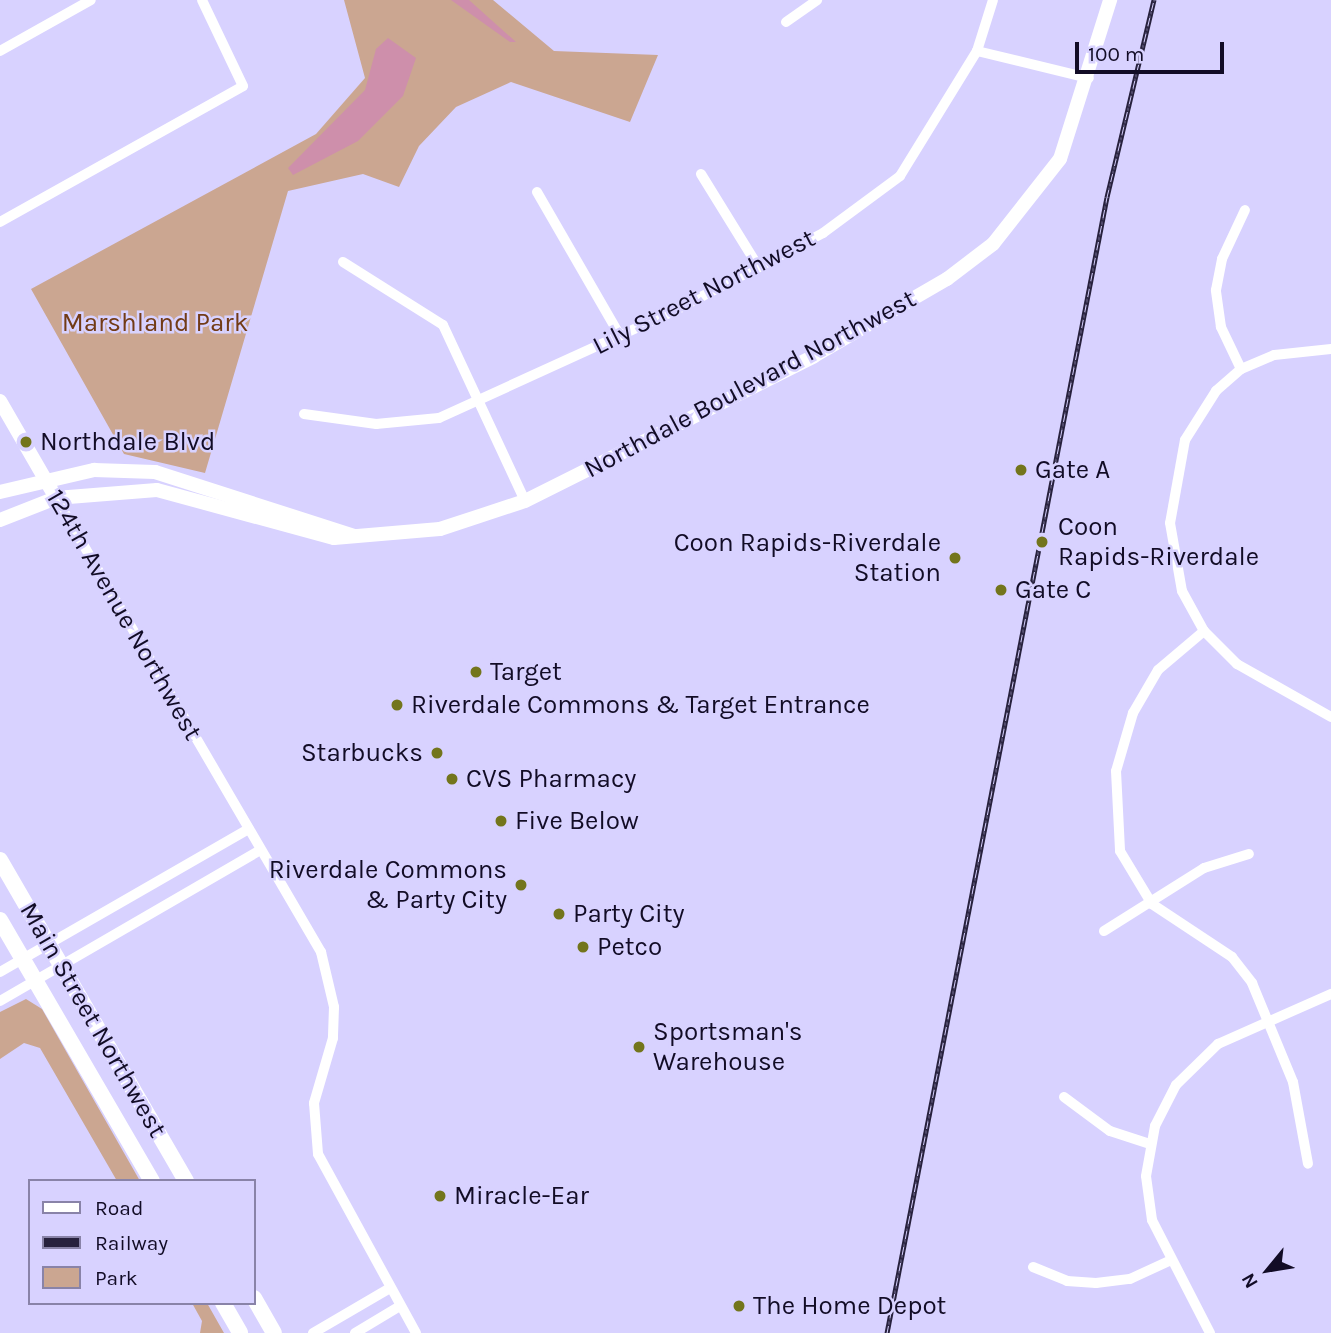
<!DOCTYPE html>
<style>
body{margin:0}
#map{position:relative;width:1331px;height:1333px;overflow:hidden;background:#d8d2ff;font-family:Karla,sans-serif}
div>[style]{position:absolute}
.green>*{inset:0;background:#cba691}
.water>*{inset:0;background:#ce8fab}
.minor>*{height:10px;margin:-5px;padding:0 5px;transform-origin:5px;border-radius:5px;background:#fff}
.tertiary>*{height:14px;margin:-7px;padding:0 7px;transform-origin:7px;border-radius:7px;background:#fff}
.secondary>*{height:16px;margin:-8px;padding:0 8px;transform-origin:8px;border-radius:8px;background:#fff}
.rail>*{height:5px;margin-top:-2.5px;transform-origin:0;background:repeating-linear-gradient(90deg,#d8d2ff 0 8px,#27213d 0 16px);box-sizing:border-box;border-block:2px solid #27213d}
.dots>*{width:19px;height:19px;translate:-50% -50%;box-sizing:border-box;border:4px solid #d8d2ff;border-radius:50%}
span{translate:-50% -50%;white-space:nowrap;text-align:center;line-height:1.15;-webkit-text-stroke:5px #d8d2ff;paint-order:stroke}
.street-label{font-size:26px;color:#120c26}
.park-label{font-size:26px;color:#723b16}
.poi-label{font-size:26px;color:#120c26}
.left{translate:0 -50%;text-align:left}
.right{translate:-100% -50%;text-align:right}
.legend{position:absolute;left:28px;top:1179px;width:228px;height:126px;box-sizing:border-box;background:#d8d2ff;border:2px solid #8983a8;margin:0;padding:9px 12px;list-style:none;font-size:21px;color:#120c26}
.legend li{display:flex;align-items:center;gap:14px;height:35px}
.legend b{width:35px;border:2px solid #8983a8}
.north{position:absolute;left:1233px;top:1235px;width:70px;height:70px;-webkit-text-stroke:5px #d8d2ff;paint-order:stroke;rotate:240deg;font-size:19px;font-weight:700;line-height:28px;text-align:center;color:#120c26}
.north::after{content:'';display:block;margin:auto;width:24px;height:32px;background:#120c26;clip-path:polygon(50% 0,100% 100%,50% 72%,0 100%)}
.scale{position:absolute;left:1075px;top:42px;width:149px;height:32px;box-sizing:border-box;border:4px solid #120c26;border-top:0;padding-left:9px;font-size:21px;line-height:24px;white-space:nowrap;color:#120c26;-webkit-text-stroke:5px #d8d2ff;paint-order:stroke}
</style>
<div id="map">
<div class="green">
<div style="clip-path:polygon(344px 0,493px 0,554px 51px,658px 55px,630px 122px,511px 82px,456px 107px,419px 146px,399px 187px,363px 174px,288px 191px,205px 473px,124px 454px,31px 289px,316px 134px,365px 78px)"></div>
<div style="clip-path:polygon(26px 999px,42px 1009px,140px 1181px,117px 1181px,40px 1048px,24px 1043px,0 1059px,0 1012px)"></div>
<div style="clip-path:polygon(192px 1303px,207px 1303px,224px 1333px,200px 1333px,202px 1321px)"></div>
</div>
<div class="water">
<div style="clip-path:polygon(451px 0,469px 0,516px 42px,510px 42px)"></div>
<div style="clip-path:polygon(388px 38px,416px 58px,403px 96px,358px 141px,293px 175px,288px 168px,365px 90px,376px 49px)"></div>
</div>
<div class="minor">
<div style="left:786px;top:22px;width:38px;rotate:-35deg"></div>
<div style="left:0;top:51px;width:104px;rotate:-29.3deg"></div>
<div style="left:977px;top:51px;width:115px;rotate:13.6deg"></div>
<div style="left:701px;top:174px;width:110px;rotate:58.3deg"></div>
<div style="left:537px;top:192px;width:166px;rotate:60deg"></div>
<div style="left:0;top:222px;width:278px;rotate:-29.2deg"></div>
<div style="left:243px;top:86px;width:95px;rotate:-115.5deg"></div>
<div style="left:343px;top:262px;width:118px;rotate:32.2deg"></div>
<div style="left:443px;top:325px;width:194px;rotate:65deg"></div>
<div style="left:1331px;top:349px;width:57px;rotate:174deg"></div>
<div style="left:1274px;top:355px;width:36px;rotate:157deg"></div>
<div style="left:1241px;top:369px;width:33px;rotate:139deg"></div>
<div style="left:1216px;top:391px;width:58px;rotate:122.3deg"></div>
<div style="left:1185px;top:440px;width:84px;rotate:100.2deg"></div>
<div style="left:1170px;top:523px;width:69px;rotate:80deg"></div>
<div style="left:1182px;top:591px;width:46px;rotate:61.2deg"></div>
<div style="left:1204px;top:631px;width:47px;rotate:45deg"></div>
<div style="left:1237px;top:664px;width:108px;rotate:29.4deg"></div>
<div style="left:1241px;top:369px;width:47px;rotate:-115.5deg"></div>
<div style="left:1221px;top:327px;width:37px;rotate:-98deg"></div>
<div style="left:1216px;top:290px;width:32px;rotate:-79deg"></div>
<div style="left:1222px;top:259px;width:54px;rotate:-64.9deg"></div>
<div style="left:304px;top:414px;width:73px;rotate:7.9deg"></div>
<div style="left:376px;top:424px;width:63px;rotate:-5.4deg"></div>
<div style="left:439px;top:418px;width:258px;rotate:-24.5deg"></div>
<div style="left:674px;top:311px;width:168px;rotate:-27.6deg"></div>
<div style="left:823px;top:233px;width:96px;rotate:-36.5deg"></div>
<div style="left:900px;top:176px;width:147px;rotate:-58.4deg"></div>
<div style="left:977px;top:51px;width:53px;rotate:-72.6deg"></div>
<div style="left:56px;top:498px;width:526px;rotate:59.73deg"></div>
<div style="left:321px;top:952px;width:57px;rotate:76.7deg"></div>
<div style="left:334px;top:1007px;width:31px;rotate:92deg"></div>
<div style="left:333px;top:1038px;width:68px;rotate:106.3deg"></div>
<div style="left:314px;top:1103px;width:51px;rotate:85.5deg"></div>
<div style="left:318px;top:1154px;width:204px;rotate:61.3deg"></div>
<div style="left:1204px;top:631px;width:60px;rotate:139.7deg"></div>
<div style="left:1158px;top:670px;width:50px;rotate:120.2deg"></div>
<div style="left:1133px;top:713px;width:60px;rotate:106.3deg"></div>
<div style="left:1116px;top:771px;width:80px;rotate:87.1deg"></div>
<div style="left:1120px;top:851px;width:62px;rotate:58.9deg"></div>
<div style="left:1152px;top:904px;width:96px;rotate:33.5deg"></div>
<div style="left:1232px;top:957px;width:33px;rotate:52deg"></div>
<div style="left:1252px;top:983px;width:107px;rotate:67.5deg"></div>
<div style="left:1293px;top:1082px;width:83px;rotate:79.6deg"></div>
<div style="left:1104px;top:931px;width:118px;rotate:-32.2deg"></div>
<div style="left:1204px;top:868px;width:47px;rotate:-17.3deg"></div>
<div style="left:0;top:972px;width:287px;rotate:-29.9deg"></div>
<div style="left:0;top:1001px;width:301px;rotate:-30.1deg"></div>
<div style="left:1064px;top:1097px;width:57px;rotate:36.5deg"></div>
<div style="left:1110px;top:1131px;width:42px;rotate:18deg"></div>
<div style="left:1033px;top:1267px;width:37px;rotate:22deg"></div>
<div style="left:1067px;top:1281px;width:29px;rotate:4deg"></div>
<div style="left:1096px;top:1283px;width:34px;rotate:-7deg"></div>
<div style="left:1130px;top:1279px;width:43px;rotate:-24.8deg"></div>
<div style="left:313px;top:1333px;width:89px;rotate:-30.3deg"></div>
<div style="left:355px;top:1333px;width:52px;rotate:-31deg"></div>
<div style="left:1210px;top:1333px;width:127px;rotate:-117.2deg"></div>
<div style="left:1152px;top:1220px;width:44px;rotate:-97.8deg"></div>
<div style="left:1146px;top:1176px;width:51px;rotate:-79.8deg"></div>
<div style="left:1155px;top:1126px;width:46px;rotate:-62.9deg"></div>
<div style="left:1176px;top:1085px;width:59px;rotate:-44.3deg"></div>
<div style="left:1218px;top:1044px;width:124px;rotate:-23.9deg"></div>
</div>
<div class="tertiary">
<div style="left:0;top:401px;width:112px;rotate:60deg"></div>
<div style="left:0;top:492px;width:97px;rotate:-13.2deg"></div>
<div style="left:94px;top:470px;width:61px;rotate:1.9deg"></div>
<div style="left:155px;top:472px;width:209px;rotate:17.8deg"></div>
<div style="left:0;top:520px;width:60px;rotate:-21.4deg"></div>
<div style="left:56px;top:498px;width:101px;rotate:-4.5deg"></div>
<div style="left:157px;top:490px;width:183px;rotate:15.2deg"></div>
<div style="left:334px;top:538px;width:106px;rotate:-4.9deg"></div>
<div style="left:440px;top:529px;width:89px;rotate:-18.2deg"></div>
<div style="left:525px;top:501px;width:323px;rotate:-26.6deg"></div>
<div style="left:814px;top:356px;width:154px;rotate:-30.1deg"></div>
<div style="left:947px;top:279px;width:58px;rotate:-37.3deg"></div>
<div style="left:993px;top:244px;width:108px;rotate:-51.8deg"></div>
<div style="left:1060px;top:159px;width:167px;rotate:-72.5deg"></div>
</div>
<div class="secondary">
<div style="left:0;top:860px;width:371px;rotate:59.9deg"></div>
<div style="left:0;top:920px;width:302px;rotate:59.8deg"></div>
<div style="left:254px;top:1298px;width:40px;rotate:60.3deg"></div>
<div style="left:223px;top:1303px;width:34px;rotate:60deg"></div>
</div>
<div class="rail">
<div style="left:887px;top:1333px;width:1157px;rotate:-79.04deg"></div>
<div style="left:1107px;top:197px;width:203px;rotate:-76.6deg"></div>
</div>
<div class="dots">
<div style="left:26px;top:442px;background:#73751c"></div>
<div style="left:1021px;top:470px;background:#73751c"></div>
<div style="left:1042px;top:542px;background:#73751c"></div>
<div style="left:955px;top:558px;background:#73751c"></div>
<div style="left:1001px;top:590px;background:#73751c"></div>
<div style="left:476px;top:672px;background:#73751c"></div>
<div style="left:397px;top:705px;background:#73751c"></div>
<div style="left:437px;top:753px;background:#73751c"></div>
<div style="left:452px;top:779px;background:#73751c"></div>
<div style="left:501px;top:821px;background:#73751c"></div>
<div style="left:521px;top:885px;background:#73751c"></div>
<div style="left:559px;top:914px;background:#73751c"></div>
<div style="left:583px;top:947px;background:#73751c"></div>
<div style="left:639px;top:1047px;background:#73751c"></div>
<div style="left:440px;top:1196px;background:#73751c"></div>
<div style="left:739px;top:1306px;background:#73751c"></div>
</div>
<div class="street-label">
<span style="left:704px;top:292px;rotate:-27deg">Lily Street Northwest</span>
<span style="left:750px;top:384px;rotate:-28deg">Northdale Boulevard Northwest</span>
<span style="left:124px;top:615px;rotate:60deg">124th Avenue Northwest</span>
<span style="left:93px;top:1020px;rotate:60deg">Main Street Northwest</span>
</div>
<div class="park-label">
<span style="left:155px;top:323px">Marshland Park</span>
</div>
<div class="poi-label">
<span class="left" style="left:40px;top:442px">Northdale Blvd</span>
<span class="left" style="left:1035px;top:470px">Gate A</span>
<span class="left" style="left:1058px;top:542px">Coon<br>Rapids-Riverdale</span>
<span class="right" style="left:941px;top:558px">Coon Rapids-Riverdale<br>Station</span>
<span class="left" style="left:1015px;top:590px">Gate C</span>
<span class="left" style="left:490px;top:672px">Target</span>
<span class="left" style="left:411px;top:705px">Riverdale Commons &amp; Target Entrance</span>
<span class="right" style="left:423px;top:753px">Starbucks</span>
<span class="left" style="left:466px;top:779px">CVS Pharmacy</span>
<span class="left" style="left:515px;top:821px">Five Below</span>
<span class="right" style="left:507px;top:885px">Riverdale Commons<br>&amp; Party City</span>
<span class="left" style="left:573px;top:914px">Party City</span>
<span class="left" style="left:597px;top:947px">Petco</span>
<span class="left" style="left:653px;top:1047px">Sportsman's<br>Warehouse</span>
<span class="left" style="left:454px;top:1196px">Miracle-Ear</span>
<span class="left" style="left:753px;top:1306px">The Home Depot</span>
</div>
<ul class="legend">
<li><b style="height:9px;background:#fff"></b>Road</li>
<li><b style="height:9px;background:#27213d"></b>Railway</li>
<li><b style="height:19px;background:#cba691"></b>Park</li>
</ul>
<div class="north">N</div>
<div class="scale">100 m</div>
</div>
